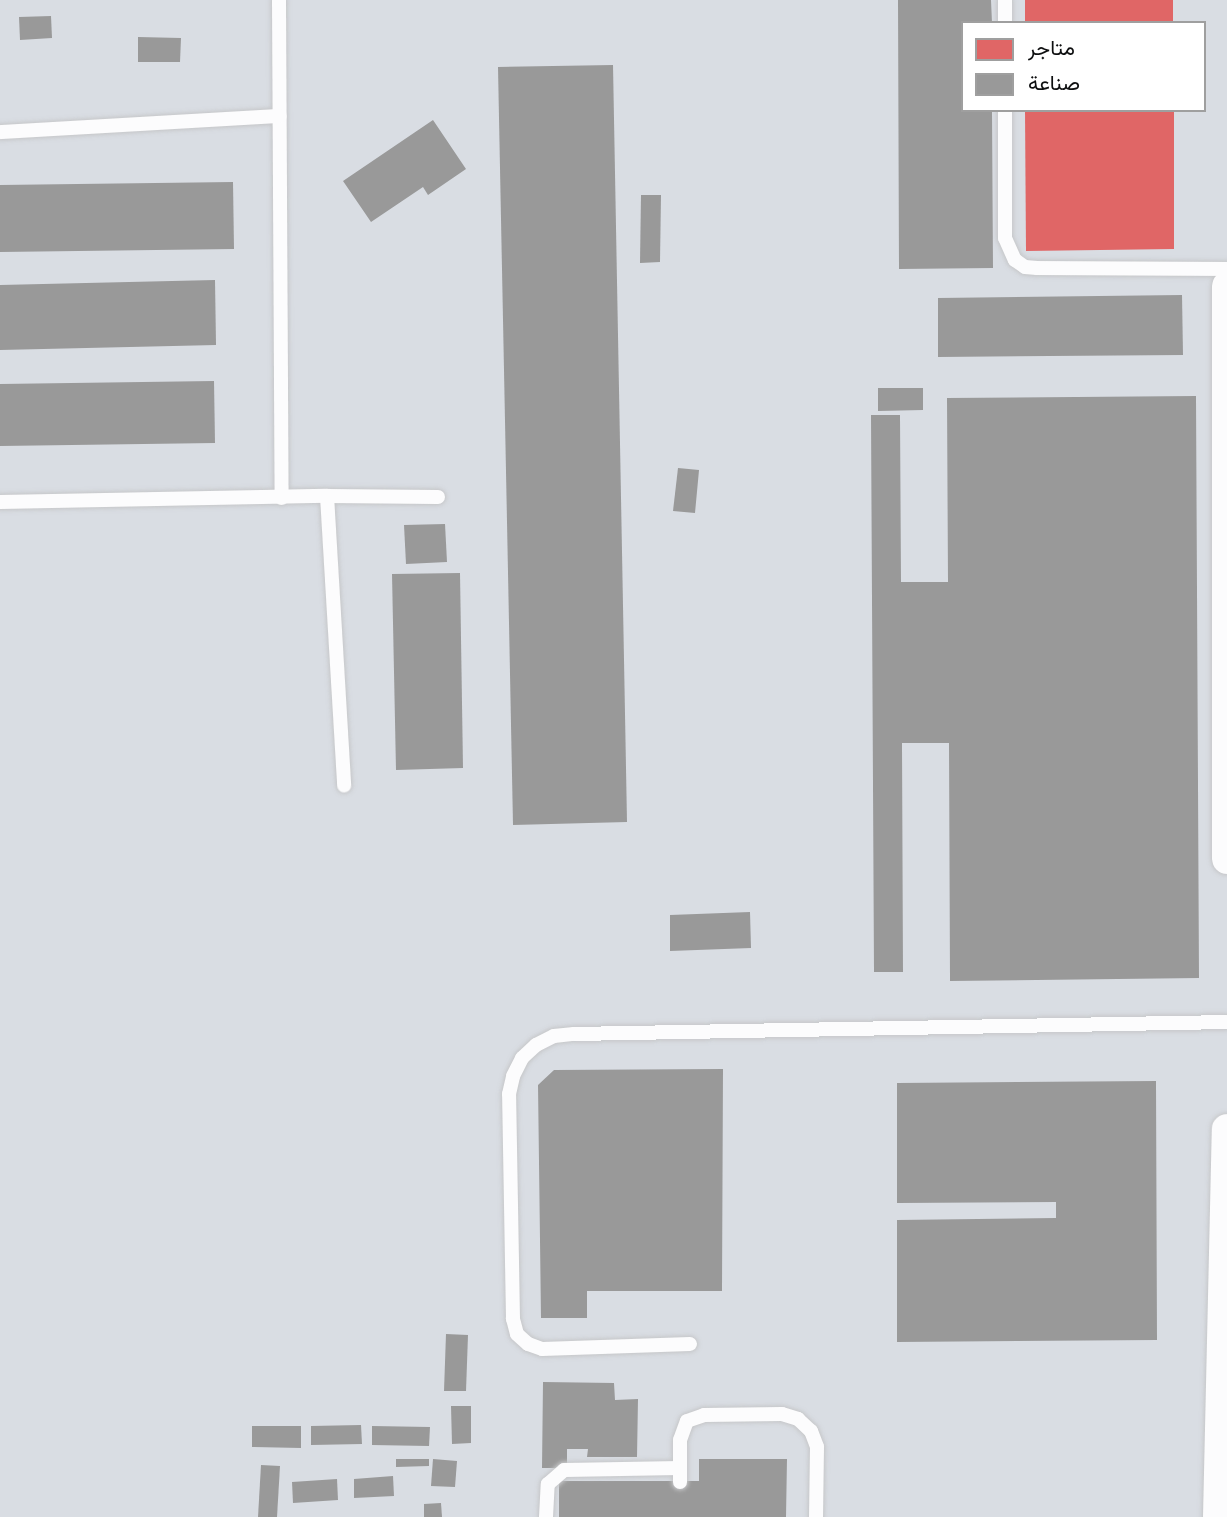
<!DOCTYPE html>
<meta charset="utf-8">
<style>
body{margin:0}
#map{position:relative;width:1227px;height:1517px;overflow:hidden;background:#ebedef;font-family:"IBM Plex Sans",Vazirmatn,sans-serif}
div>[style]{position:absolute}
.built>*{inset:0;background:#d9dde3}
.shops>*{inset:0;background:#e06666}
.industry>*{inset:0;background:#999}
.roads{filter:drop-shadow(0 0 2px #c6c7c9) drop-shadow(0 0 2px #c6c7c9)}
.service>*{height:14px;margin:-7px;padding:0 7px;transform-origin:7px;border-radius:7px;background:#fcfcfd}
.minor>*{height:30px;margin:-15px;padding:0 15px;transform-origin:15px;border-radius:15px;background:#fcfcfd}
span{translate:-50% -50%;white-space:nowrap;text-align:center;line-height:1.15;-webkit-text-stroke:7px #fff;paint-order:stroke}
.legend{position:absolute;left:961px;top:21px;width:245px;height:91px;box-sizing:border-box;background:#fff;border:2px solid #9f9f9f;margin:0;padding:9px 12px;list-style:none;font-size:21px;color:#0e0f10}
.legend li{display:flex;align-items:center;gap:14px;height:35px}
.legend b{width:35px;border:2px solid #9f9f9f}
</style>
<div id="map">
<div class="built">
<div style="clip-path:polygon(evenodd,0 0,1227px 0,1227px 1517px,0 1517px,0 0,963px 23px,1204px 23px,1204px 110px,963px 110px,963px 23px)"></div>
</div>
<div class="shops">
<div style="clip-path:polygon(1025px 0,1173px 0,1173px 23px,1025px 23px)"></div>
<div style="clip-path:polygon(1025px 110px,1174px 110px,1174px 249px,1026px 251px)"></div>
</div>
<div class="industry">
<div style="clip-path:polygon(898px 0,991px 0,992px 23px,963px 23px,963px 110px,992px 110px,993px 268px,899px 269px)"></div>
<div style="clip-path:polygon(51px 16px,52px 38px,20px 40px,19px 17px)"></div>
<div style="clip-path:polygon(138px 37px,181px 38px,180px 62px,138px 62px)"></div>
<div style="clip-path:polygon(613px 65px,627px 822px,513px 825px,498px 67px)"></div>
<div style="clip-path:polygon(433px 120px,466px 169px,428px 195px,423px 187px,371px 222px,343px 181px)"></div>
<div style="clip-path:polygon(233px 182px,234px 249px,0 252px,0 185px)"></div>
<div style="clip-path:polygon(641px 195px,661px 195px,660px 262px,640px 263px)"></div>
<div style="clip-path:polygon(215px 280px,216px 345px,0 350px,0 285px)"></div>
<div style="clip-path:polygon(1182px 295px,1183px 355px,938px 357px,938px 298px)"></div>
<div style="clip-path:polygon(214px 381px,215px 443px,0 446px,0 384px)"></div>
<div style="clip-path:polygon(878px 388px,923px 388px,923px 410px,878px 411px)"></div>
<div style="clip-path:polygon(1196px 396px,1199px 978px,950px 981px,949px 743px,902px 743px,903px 972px,874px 972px,871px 415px,900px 415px,901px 582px,948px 582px,947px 398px)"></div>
<div style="clip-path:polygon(678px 468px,699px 470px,695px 513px,673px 511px)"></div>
<div style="clip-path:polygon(445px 524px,447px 562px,406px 564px,404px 525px)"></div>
<div style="clip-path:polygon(460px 573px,463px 768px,396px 770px,392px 574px)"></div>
<div style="clip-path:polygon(750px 912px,751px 948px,670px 951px,670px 915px)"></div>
<div style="clip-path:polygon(723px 1069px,722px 1291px,587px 1291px,587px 1318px,541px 1318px,538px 1085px,554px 1070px)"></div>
<div style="clip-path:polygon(1156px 1081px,1157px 1340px,897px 1342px,897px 1220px,1056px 1218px,1056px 1202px,897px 1203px,897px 1083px)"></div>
<div style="clip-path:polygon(446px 1334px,468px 1335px,466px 1391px,444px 1391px)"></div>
<div style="clip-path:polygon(543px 1382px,614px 1383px,615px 1400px,638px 1399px,637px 1457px,587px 1457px,588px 1449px,567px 1449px,567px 1468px,542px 1468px)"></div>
<div style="clip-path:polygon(451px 1406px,471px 1406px,471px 1443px,452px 1444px)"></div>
<div style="clip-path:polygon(361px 1425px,362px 1444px,311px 1445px,311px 1426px)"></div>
<div style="clip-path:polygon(252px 1426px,301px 1426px,301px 1448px,252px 1447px)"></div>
<div style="clip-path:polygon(372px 1426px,430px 1427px,429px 1446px,372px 1445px)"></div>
<div style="clip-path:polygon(396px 1459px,429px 1459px,429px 1466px,396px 1467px)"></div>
<div style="clip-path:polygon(433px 1459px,457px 1461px,455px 1487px,431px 1486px)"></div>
<div style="clip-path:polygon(699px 1459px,787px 1459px,786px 1517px,559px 1517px,559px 1481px,699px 1481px)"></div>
<div style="clip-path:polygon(261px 1465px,280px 1466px,277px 1517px,258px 1517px)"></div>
<div style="clip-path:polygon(393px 1476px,394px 1496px,354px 1498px,354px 1479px)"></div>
<div style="clip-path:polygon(337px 1479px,338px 1500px,293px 1503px,292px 1482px)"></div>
<div style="clip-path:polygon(441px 1503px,442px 1517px,424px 1517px,424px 1504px)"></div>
</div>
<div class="roads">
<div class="service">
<div style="left:279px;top:0;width:498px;rotate:89.7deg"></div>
<div style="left:1005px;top:0;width:23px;rotate:90deg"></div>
<div style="left:1005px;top:110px;width:128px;rotate:90deg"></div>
<div style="left:1005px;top:238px;width:24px;rotate:66deg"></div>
<div style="left:1015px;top:260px;width:12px;rotate:35deg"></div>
<div style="left:1025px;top:267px;width:12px;rotate:5deg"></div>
<div style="left:1037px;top:268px;width:190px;rotate:0.3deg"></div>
<div style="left:0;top:132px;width:280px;rotate:-3.3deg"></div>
<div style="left:327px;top:496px;width:290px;rotate:86.6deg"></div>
<div style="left:0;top:502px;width:327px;rotate:-1.1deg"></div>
<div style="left:327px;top:496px;width:111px;rotate:0.5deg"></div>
<div style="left:690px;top:1344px;width:148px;rotate:178.1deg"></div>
<div style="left:542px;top:1349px;width:15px;rotate:-160deg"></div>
<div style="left:528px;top:1344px;width:15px;rotate:-138deg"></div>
<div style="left:517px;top:1334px;width:16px;rotate:-105deg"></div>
<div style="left:513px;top:1319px;width:225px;rotate:-91deg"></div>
<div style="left:509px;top:1094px;width:18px;rotate:-77deg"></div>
<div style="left:513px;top:1076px;width:20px;rotate:-63deg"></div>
<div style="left:522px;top:1058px;width:19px;rotate:-43deg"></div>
<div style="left:536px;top:1045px;width:20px;rotate:-27deg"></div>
<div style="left:554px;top:1036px;width:20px;rotate:-6deg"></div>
<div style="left:574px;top:1034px;width:653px;rotate:-1.05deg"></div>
<div style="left:680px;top:1482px;width:42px;rotate:-90deg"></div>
<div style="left:680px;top:1440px;width:20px;rotate:-70deg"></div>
<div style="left:687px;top:1421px;width:18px;rotate:-19deg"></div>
<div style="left:704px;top:1415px;width:78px;rotate:-0.7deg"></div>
<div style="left:782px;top:1414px;width:17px;rotate:17deg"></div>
<div style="left:798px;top:1419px;width:18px;rotate:43deg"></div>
<div style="left:811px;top:1431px;width:17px;rotate:69deg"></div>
<div style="left:817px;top:1447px;width:70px;rotate:90.8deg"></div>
<div style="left:546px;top:1517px;width:33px;rotate:-87deg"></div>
<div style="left:548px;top:1484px;width:21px;rotate:-41deg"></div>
<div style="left:564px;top:1470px;width:116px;rotate:-1deg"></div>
</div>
<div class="minor">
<div style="left:1227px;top:286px;width:573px;rotate:90deg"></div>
<div style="left:1218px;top:1517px;width:388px;rotate:-88.7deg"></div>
</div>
</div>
<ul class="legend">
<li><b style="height:19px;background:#e06666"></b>متاجر</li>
<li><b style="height:19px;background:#999"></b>صناعة</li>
</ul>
</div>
